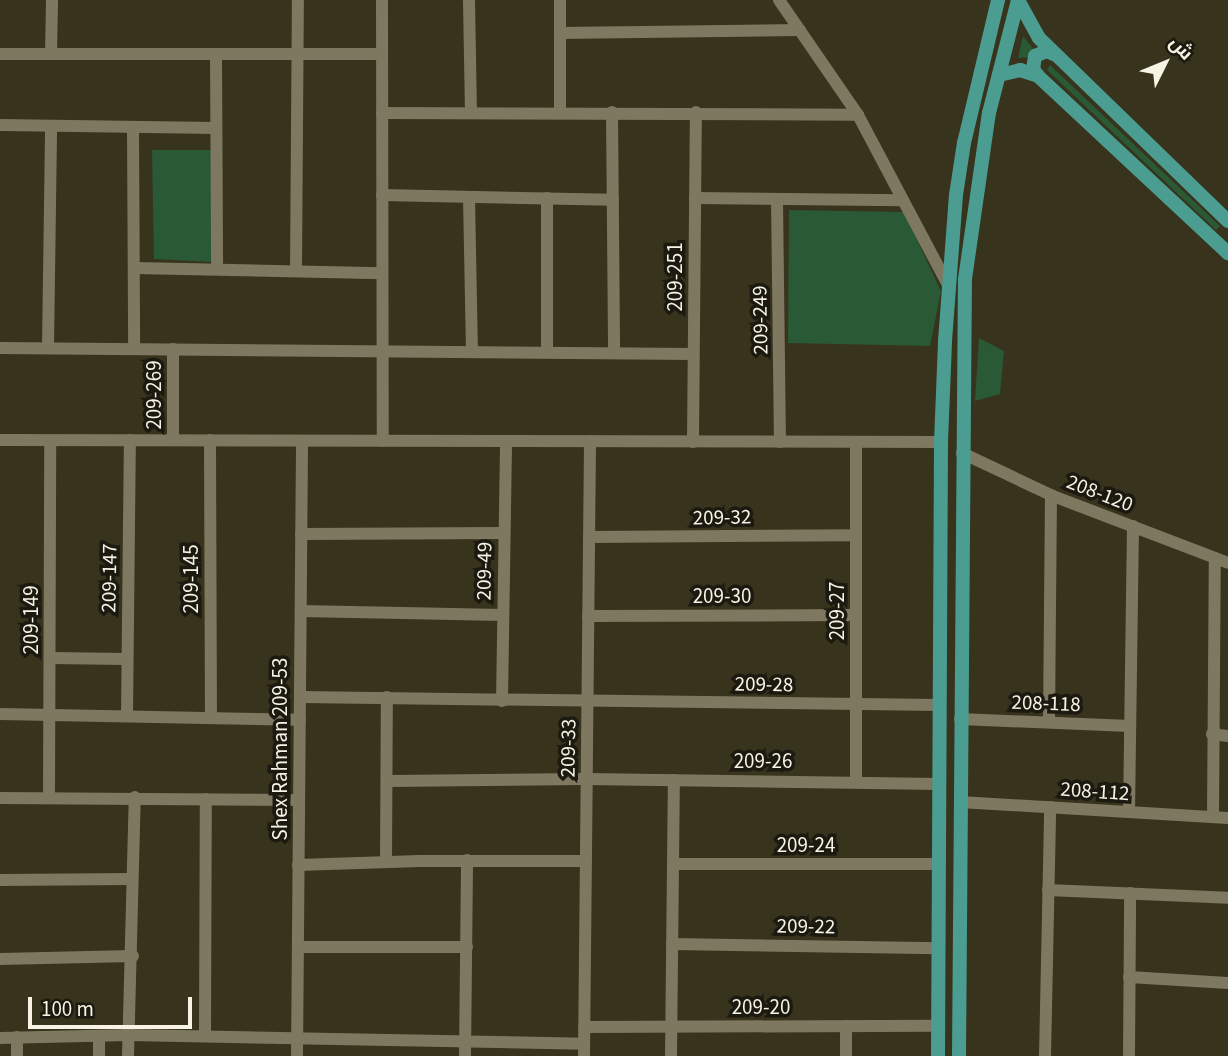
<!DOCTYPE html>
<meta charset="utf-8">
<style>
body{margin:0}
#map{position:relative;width:1228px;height:1056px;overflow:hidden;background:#37331c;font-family:"Source Sans 3",Cairo,sans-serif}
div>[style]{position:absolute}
.green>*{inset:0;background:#2a5936}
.minor>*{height:12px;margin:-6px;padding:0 6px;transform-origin:6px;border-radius:6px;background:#7d785f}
.major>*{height:14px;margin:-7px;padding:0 7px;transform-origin:7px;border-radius:7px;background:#4a9d90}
span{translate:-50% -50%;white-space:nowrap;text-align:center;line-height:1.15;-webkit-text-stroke:7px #1c1a10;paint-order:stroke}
.street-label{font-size:21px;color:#f7f4e6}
.north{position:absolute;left:1130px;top:28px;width:70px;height:70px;-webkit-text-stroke:5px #1c1a10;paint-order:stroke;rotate:47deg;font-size:19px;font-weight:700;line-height:28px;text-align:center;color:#f7f4e6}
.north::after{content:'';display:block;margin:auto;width:24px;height:32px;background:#f7f4e6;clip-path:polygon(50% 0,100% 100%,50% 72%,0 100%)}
.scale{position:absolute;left:28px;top:997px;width:164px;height:32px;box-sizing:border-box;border:4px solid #f7f4e6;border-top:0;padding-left:9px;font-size:21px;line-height:24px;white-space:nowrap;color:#f7f4e6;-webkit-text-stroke:5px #1c1a10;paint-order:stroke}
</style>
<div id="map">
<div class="green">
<div style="clip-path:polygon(1023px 36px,1034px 50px,1030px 57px,1018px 58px)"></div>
<div style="clip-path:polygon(1050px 65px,1220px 226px,1216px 230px,1047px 70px)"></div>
<div style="clip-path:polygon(152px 150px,214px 150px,213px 262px,154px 259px)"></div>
<div style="clip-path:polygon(789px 210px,904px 212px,941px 291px,930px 346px,788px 343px)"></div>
<div style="clip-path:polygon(979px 338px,1004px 351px,1000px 394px,975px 401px)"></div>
</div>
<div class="minor">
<div style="left:382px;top:0;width:441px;rotate:89.9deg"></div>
<div style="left:469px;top:0;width:113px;rotate:89deg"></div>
<div style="left:560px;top:0;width:112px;rotate:90deg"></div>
<div style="left:779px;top:0;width:140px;rotate:55.5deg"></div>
<div style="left:858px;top:115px;width:192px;rotate:62.1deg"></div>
<div style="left:560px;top:33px;width:240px;rotate:-0.7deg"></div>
<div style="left:0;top:54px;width:382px"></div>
<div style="left:51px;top:54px;width:54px;rotate:-88.9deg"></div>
<div style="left:216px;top:55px;width:214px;rotate:89.7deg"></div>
<div style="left:612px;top:112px;width:241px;rotate:89.5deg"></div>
<div style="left:382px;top:113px;width:476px;rotate:0.2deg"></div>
<div style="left:0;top:125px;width:216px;rotate:0.8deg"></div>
<div style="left:133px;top:127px;width:222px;rotate:89.7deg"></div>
<div style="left:382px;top:195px;width:231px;rotate:1.2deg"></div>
<div style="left:469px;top:197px;width:155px;rotate:88.9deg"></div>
<div style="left:695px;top:198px;width:208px;rotate:0.6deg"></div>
<div style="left:777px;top:199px;width:243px;rotate:89.3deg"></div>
<div style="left:134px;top:268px;width:248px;rotate:1.2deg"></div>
<div style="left:296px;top:271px;width:271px;rotate:-89.6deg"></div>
<div style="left:0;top:348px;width:693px;rotate:0.5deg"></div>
<div style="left:48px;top:348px;width:222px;rotate:-89.2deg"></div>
<div style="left:547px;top:352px;width:154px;rotate:-90deg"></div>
<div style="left:0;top:440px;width:941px;rotate:0.12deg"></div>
<div style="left:173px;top:440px;width:91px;rotate:-90deg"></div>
<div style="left:210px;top:440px;width:277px;rotate:89.8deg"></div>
<div style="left:693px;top:442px;width:330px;rotate:-89.5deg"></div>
<div style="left:962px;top:453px;width:101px;rotate:25.3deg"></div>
<div style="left:1053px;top:496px;width:187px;rotate:20.9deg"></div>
<div style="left:301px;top:534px;width:203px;rotate:-0.3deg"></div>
<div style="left:589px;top:537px;width:267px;rotate:-0.4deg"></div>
<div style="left:301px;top:611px;width:202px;rotate:1.1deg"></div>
<div style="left:588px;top:616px;width:268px;rotate:-0.2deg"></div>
<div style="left:50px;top:658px;width:77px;rotate:0.7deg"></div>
<div style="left:300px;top:697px;width:640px;rotate:0.72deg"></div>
<div style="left:502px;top:701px;width:260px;rotate:-89.1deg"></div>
<div style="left:0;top:714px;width:300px;rotate:1.1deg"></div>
<div style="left:127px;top:716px;width:276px;rotate:-89.4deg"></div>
<div style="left:960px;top:719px;width:170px;rotate:2.4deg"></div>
<div style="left:1049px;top:722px;width:227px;rotate:-89.5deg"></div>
<div style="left:1212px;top:734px;width:16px;rotate:7deg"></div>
<div style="left:389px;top:781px;width:197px;rotate:-0.6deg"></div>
<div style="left:586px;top:779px;width:353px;rotate:0.8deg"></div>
<div style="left:856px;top:781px;width:339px;rotate:-90deg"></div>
<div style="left:0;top:798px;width:299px;rotate:0.4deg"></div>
<div style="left:49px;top:798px;width:357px;rotate:-89.8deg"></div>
<div style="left:960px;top:802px;width:268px;rotate:3.4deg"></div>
<div style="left:1129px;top:812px;width:286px;rotate:-89.2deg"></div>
<div style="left:1213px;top:817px;width:259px;rotate:-89.6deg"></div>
<div style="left:386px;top:862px;width:165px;rotate:-89.7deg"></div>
<div style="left:673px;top:864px;width:266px"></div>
<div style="left:298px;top:865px;width:122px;rotate:-1.9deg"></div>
<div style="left:420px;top:861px;width:166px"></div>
<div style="left:0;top:880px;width:132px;rotate:-0.4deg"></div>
<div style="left:1048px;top:890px;width:180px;rotate:2.5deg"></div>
<div style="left:672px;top:944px;width:267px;rotate:0.9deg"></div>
<div style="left:299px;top:947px;width:168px"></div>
<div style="left:0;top:959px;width:133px;rotate:-1.3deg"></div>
<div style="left:1129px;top:977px;width:99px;rotate:3.5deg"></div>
<div style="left:846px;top:1026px;width:30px;rotate:90deg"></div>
<div style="left:584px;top:1027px;width:354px;rotate:-0.2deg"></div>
<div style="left:205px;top:1036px;width:237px;rotate:-89.8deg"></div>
<div style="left:17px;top:1037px;width:19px;rotate:90deg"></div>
<div style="left:0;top:1038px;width:129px;rotate:-1.3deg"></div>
<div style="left:129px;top:1035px;width:455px;rotate:1.1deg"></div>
<div style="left:99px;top:1056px;width:19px;rotate:-90deg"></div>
<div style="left:128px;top:1056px;width:259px;rotate:-88.5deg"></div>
<div style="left:297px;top:1056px;width:613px;rotate:-89.53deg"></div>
<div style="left:465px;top:1056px;width:196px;rotate:-89.4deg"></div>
<div style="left:584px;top:1056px;width:615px;rotate:-89.44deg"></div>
<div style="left:671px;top:1056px;width:276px;rotate:-89.4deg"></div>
<div style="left:1045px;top:1056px;width:249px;rotate:-88.8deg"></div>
<div style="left:1129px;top:1056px;width:163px;rotate:-89.6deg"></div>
</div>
<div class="major">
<div style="left:1018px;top:0;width:43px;rotate:61.1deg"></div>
<div style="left:1039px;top:38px;width:263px;rotate:44.1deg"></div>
<div style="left:999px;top:75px;width:22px;rotate:-13deg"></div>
<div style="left:1020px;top:70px;width:19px;rotate:18deg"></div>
<div style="left:1038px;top:76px;width:260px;rotate:43deg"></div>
<div style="left:1038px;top:76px;width:9px;rotate:-126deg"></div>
<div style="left:1033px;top:69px;width:13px;rotate:-81deg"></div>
<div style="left:1035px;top:56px;width:13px;rotate:-23deg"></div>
<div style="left:1047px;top:51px;width:10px;rotate:24deg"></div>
<div style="left:938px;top:1056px;width:614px;rotate:-89.72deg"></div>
<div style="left:941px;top:442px;width:101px;rotate:-87.7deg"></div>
<div style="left:945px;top:341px;width:146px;rotate:-85.7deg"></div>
<div style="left:956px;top:195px;width:53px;rotate:-81.3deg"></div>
<div style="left:964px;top:143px;width:147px;rotate:-76.6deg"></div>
<div style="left:959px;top:1056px;width:777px;rotate:-89.56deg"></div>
<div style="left:965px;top:279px;width:168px;rotate:-81.8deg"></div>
<div style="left:989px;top:113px;width:117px;rotate:-75.6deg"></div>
</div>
<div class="street-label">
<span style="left:675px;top:277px;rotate:-90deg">209-251</span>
<span style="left:760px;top:320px;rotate:-91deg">209-249</span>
<span style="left:154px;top:395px;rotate:-90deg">209-269</span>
<span style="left:1100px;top:493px;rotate:21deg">208-120</span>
<span style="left:722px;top:517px;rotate:-1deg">209-32</span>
<span style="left:484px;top:571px;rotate:-89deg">209-49</span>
<span style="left:109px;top:578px;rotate:-89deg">209-147</span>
<span style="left:191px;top:579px;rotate:-90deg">209-145</span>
<span style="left:722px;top:596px">209-30</span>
<span style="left:837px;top:611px;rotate:-90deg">209-27</span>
<span style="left:31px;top:620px;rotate:-90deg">209-149</span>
<span style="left:764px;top:684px;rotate:1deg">209-28</span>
<span style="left:1046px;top:703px;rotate:2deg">208-118</span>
<span style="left:568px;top:748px;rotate:-89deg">209-33</span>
<span style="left:280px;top:749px;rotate:-90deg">Shex Rahman 209-53</span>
<span style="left:763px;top:761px">209-26</span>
<span style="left:1095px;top:791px;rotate:4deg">208-112</span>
<span style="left:806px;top:845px">209-24</span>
<span style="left:806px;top:926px;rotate:1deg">209-22</span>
<span style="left:761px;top:1007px">209-20</span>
</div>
<div class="north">ش</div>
<div class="scale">100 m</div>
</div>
